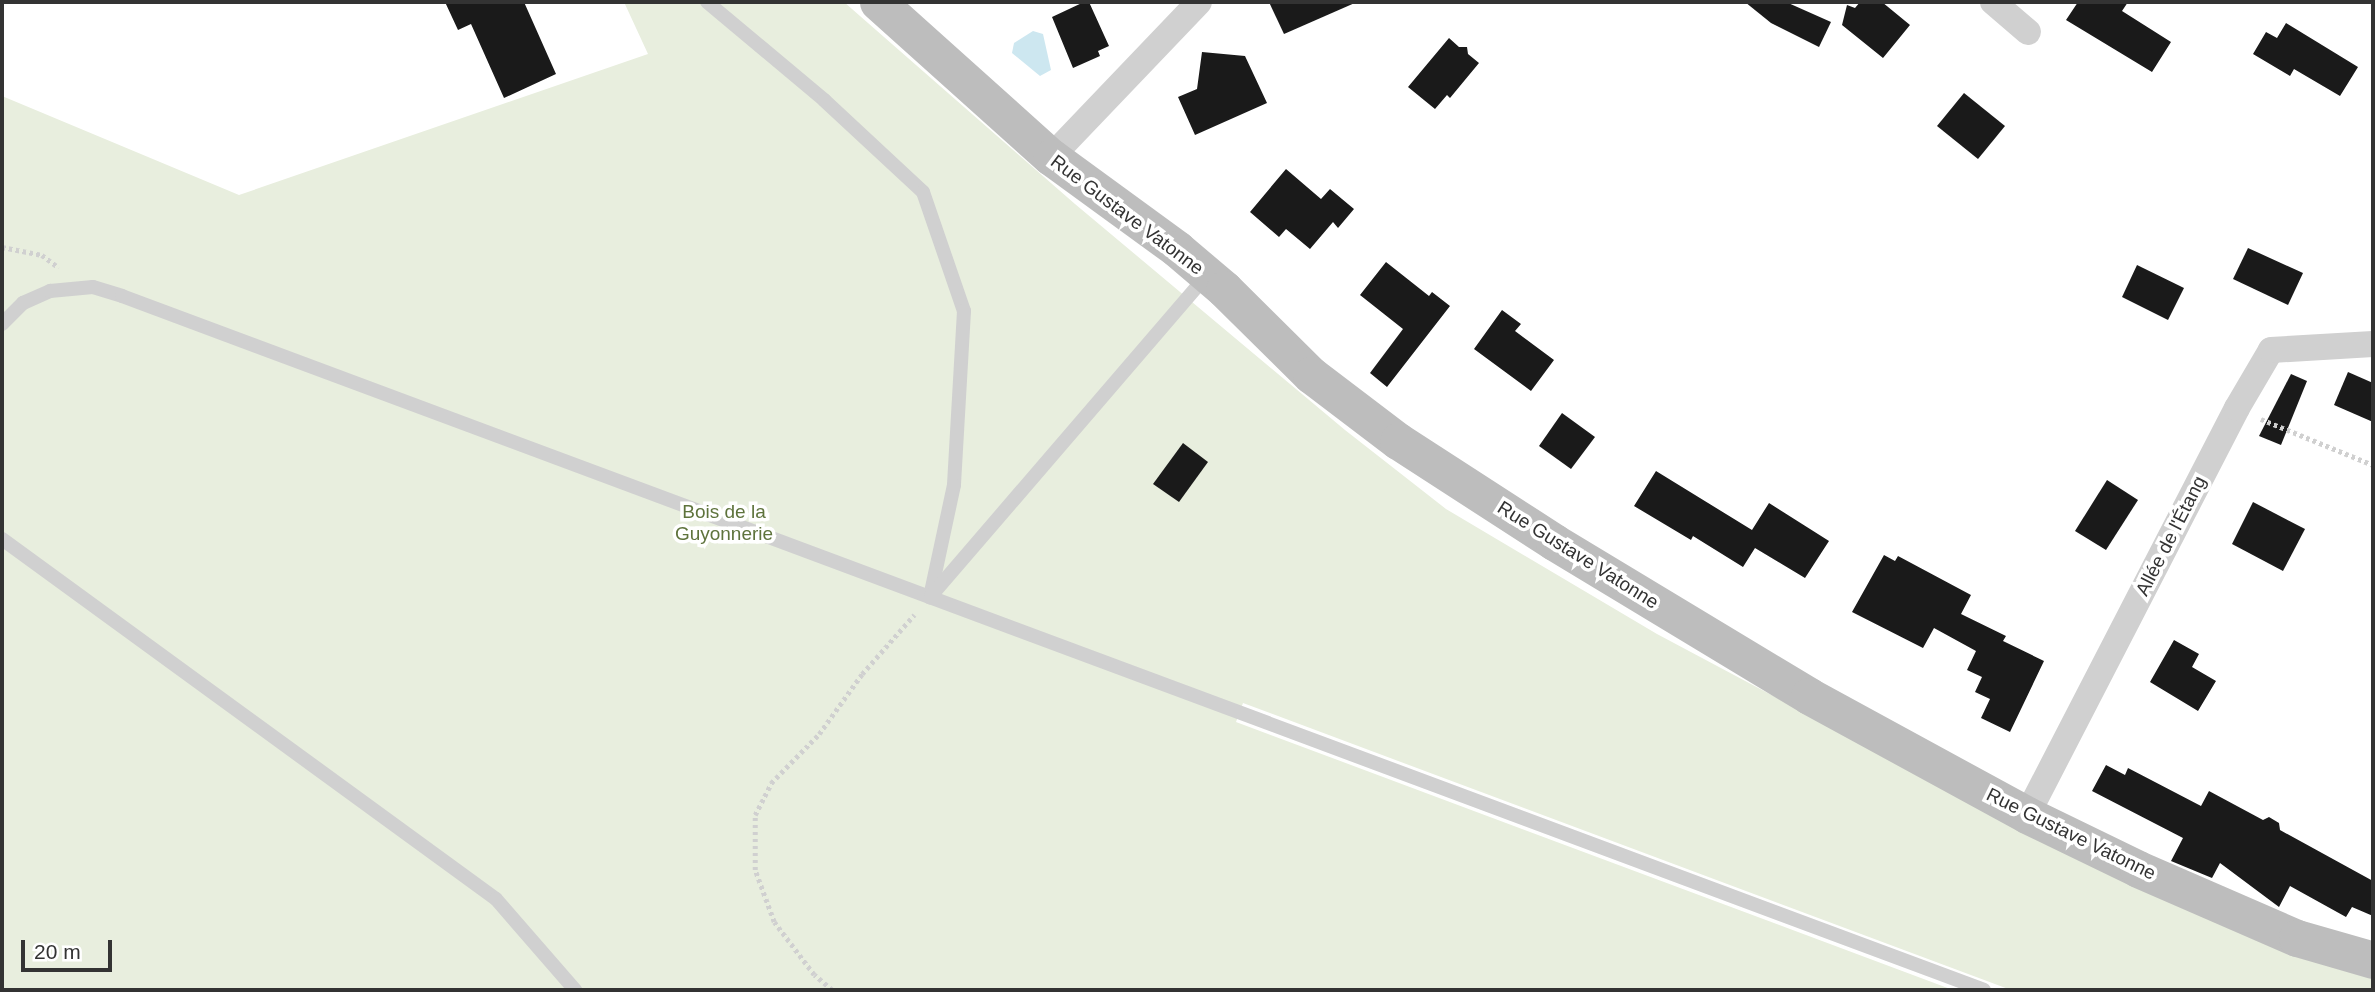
<!DOCTYPE html>
<meta charset="utf-8">
<style>
body{margin:0}
#map{position:relative;width:2375px;height:992px;overflow:hidden;background:#fff;font-family:Helvetica,sans-serif}
div>[style]{position:absolute}
.green>*{inset:0;background:#e8eede}
.water>*{inset:0;background:#cde7f0}
.building>*{inset:0;background:#1a1a1a}
.path>*{height:4.5px;margin-top:-2.25px;transform-origin:0;background:repeating-linear-gradient(90deg,#d0d0d0 0 3.5px,transparent 0 7px)}
.lane>*{height:14px;margin:-7px;padding:0 7px;transform-origin:7px;border-radius:7px;background:#d0d0d0}
.street>*{height:26px;margin:-13px;padding:0 13px;transform-origin:13px;border-radius:13px;background:#d0d0d0}
.secondary>*{height:37px;margin:-18.5px;padding:0 18.5px;transform-origin:18.5px;border-radius:18.5px;background:#bdbdbd}
span{translate:-50% -50%;white-space:nowrap;text-align:center;line-height:1.15;-webkit-text-stroke:7px #fff;paint-order:stroke}
.street-label{font-size:19px;color:#333}
.park-label{font-size:19px;color:#5e733c}
.frame{position:absolute;inset:0;border:4px solid #333;pointer-events:none}
.scale{position:absolute;left:21px;top:940px;width:91px;height:32px;box-sizing:border-box;border:4px solid #333;border-top:0;padding-left:9px;font-size:21px;line-height:24px;white-space:nowrap;color:#333;-webkit-text-stroke:5px #fff;paint-order:stroke}
</style>
<div id="map">
<div class="green">
<div style="clip-path:polygon(624px 2px,844px 2px,1075px 204px,1345px 430px,1446px 509px,1657px 634px,1920px 774px,2373px 973px,2373px 990px,2011px 990px,1243px 703px,1236px 722px,1953px 990px,2px 990px,2px 96px,239px 195px,648px 54px)"></div>
</div>
<div class="water">
<div style="clip-path:polygon(1033px 31px,1043px 34px,1051px 70px,1040px 76px,1012px 53px,1014px 43px)"></div>
</div>
<div class="building">
<div style="clip-path:polygon(445px 2px,524px 2px,556px 74px,504px 98px,471px 24px,458px 30px)"></div>
<div style="clip-path:polygon(1084px 2px,1089px 2px,1109px 46px,1098px 51px,1100px 56px,1073px 68px,1052px 17px)"></div>
<div style="clip-path:polygon(1269px 2px,1357px 2px,1284px 34px)"></div>
<div style="clip-path:polygon(1745px 2px,1786px 2px,1831px 22px,1819px 47px,1771px 23px)"></div>
<div style="clip-path:polygon(1860px 2px,1882px 2px,1910px 25px,1883px 58px,1842px 25px,1847px 5px,1855px 8px)"></div>
<div style="clip-path:polygon(2078px 2px,2128px 2px,2122px 11px,2171px 42px,2152px 72px,2066px 20px)"></div>
<div style="clip-path:polygon(2286px 23px,2358px 67px,2340px 96px,2294px 69px,2290px 76px,2253px 54px,2266px 32px,2277px 38px)"></div>
<div style="clip-path:polygon(1449px 38px,1459px 47px,1467px 47px,1468px 54px,1479px 63px,1450px 98px,1447px 95px,1435px 109px,1408px 87px)"></div>
<div style="clip-path:polygon(1202px 52px,1245px 56px,1267px 103px,1195px 135px,1178px 97px,1197px 89px)"></div>
<div style="clip-path:polygon(1964px 93px,2005px 126px,1978px 159px,1937px 126px)"></div>
<div style="clip-path:polygon(1286px 169px,1321px 199px,1330px 189px,1354px 209px,1338px 228px,1333px 222px,1310px 249px,1286px 229px,1279px 237px,1250px 212px)"></div>
<div style="clip-path:polygon(2248px 248px,2303px 273px,2288px 305px,2233px 279px)"></div>
<div style="clip-path:polygon(1386px 262px,1429px 296px,1432px 292px,1450px 306px,1387px 387px,1370px 373px,1403px 329px,1360px 295px)"></div>
<div style="clip-path:polygon(2137px 265px,2184px 288px,2168px 320px,2122px 297px)"></div>
<div style="clip-path:polygon(1502px 310px,1521px 324px,1515px 331px,1554px 360px,1531px 391px,1474px 349px)"></div>
<div style="clip-path:polygon(2348px 372px,2373px 383px,2373px 422px,2334px 405px)"></div>
<div style="clip-path:polygon(2291px 374px,2307px 381px,2281px 445px,2259px 436px)"></div>
<div style="clip-path:polygon(1562px 413px,1595px 437px,1571px 469px,1539px 446px)"></div>
<div style="clip-path:polygon(1183px 443px,1208px 462px,1179px 502px,1153px 484px)"></div>
<div style="clip-path:polygon(1656px 471px,1752px 530px,1769px 503px,1829px 541px,1805px 578px,1755px 548px,1743px 567px,1693px 536px,1691px 540px,1634px 506px)"></div>
<div style="clip-path:polygon(2107px 480px,2138px 500px,2106px 550px,2075px 531px)"></div>
<div style="clip-path:polygon(2253px 502px,2305px 529px,2283px 571px,2232px 544px)"></div>
<div style="clip-path:polygon(1884px 555px,1895px 561px,1898px 556px,1971px 595px,1961px 614px,2006px 636px,2003px 641px,2044px 661px,2010px 732px,1981px 718px,1990px 699px,1975px 692px,1982px 677px,1967px 670px,1976px 651px,1934px 628px,1923px 648px,1852px 612px)"></div>
<div style="clip-path:polygon(2174px 640px,2199px 654px,2192px 667px,2216px 681px,2198px 711px,2150px 682px)"></div>
<div style="clip-path:polygon(2106px 765px,2125px 775px,2128px 768px,2201px 806px,2209px 791px,2263px 820px,2269px 817px,2279px 823px,2280px 830px,2373px 881px,2373px 916px,2352px 907px,2346px 917px,2290px 886px,2279px 907px,2220px 863px,2212px 878px,2171px 861px,2183px 838px,2092px 791px)"></div>
</div>
<div class="path">
<div style="left:2px;top:247px;width:41px;rotate:11.3deg"></div>
<div style="left:42px;top:255px;width:21px;rotate:37deg"></div>
<div style="left:2261px;top:419px;width:121px;rotate:22.3deg"></div>
<div style="left:832px;top:990px;width:23px;rotate:-140deg"></div>
<div style="left:814px;top:975px;width:66px;rotate:-127deg"></div>
<div style="left:774px;top:922px;width:55px;rotate:-110.1deg"></div>
<div style="left:755px;top:870px;width:55px;rotate:-90deg"></div>
<div style="left:755px;top:815px;width:36px;rotate:-63deg"></div>
<div style="left:771px;top:783px;width:69px;rotate:-45.6deg"></div>
<div style="left:819px;top:734px;width:74px;rotate:-54.4deg"></div>
<div style="left:862px;top:674px;width:79px;rotate:-48.6deg"></div>
</div>
<div class="lane">
<div style="left:707px;top:2px;width:153px;rotate:39.9deg"></div>
<div style="left:824px;top:100px;width:135px;rotate:42.9deg"></div>
<div style="left:923px;top:192px;width:126px;rotate:71deg"></div>
<div style="left:964px;top:311px;width:174px;rotate:93.3deg"></div>
<div style="left:954px;top:485px;width:115px;rotate:102.1deg"></div>
<div style="left:2px;top:324px;width:30px;rotate:-45deg"></div>
<div style="left:23px;top:303px;width:30px;rotate:-24deg"></div>
<div style="left:50px;top:291px;width:43px;rotate:-5.3deg"></div>
<div style="left:93px;top:287px;width:30px;rotate:17deg"></div>
<div style="left:122px;top:296px;width:1987px;rotate:20.44deg"></div>
<div style="left:2px;top:539px;width:611px;rotate:36.08deg"></div>
<div style="left:496px;top:899px;width:121px;rotate:49deg"></div>
<div style="left:931px;top:596px;width:423px;rotate:-49.3deg"></div>
</div>
<div class="street">
<div style="left:1993px;top:2px;width:46px;rotate:40.6deg"></div>
<div style="left:1051px;top:157px;width:214px;rotate:-46.3deg"></div>
<div style="left:2027px;top:815px;width:458px;rotate:-62.7deg"></div>
<div style="left:2237px;top:408px;width:67px;rotate:-59.6deg"></div>
<div style="left:2271px;top:350px;width:102px;rotate:-3.4deg"></div>
</div>
<div class="secondary">
<div style="left:878px;top:2px;width:232px;rotate:41.9deg"></div>
<div style="left:1051px;top:157px;width:156px;rotate:36.1deg"></div>
<div style="left:1177px;top:249px;width:62px;rotate:40.4deg"></div>
<div style="left:1224px;top:289px;width:122px;rotate:44.7deg"></div>
<div style="left:1311px;top:375px;width:109px;rotate:37.2deg"></div>
<div style="left:1398px;top:441px;width:186px;rotate:32.9deg"></div>
<div style="left:1554px;top:542px;width:298px;rotate:31.1deg"></div>
<div style="left:1809px;top:696px;width:248px;rotate:28.6deg"></div>
<div style="left:2027px;top:815px;width:123px;rotate:25.9deg"></div>
<div style="left:2138px;top:869px;width:173px;rotate:23.5deg"></div>
<div style="left:2297px;top:938px;width:79px;rotate:16.1deg"></div>
</div>
<div class="street-label">
<span style="left:1127px;top:215px;rotate:37deg">Rue Gustave Vatonne</span>
<span style="left:2171px;top:536px;rotate:-63deg">Allée de l'Étang</span>
<span style="left:1578px;top:555px;rotate:32deg">Rue Gustave Vatonne</span>
<span style="left:2071px;top:834px;rotate:26deg">Rue Gustave Vatonne</span>
</div>
<div class="park-label">
<span style="left:724px;top:523px">Bois de la<br>Guyonnerie</span>
</div>
<div class="frame"></div>
<div class="scale">20 m</div>
</div>
